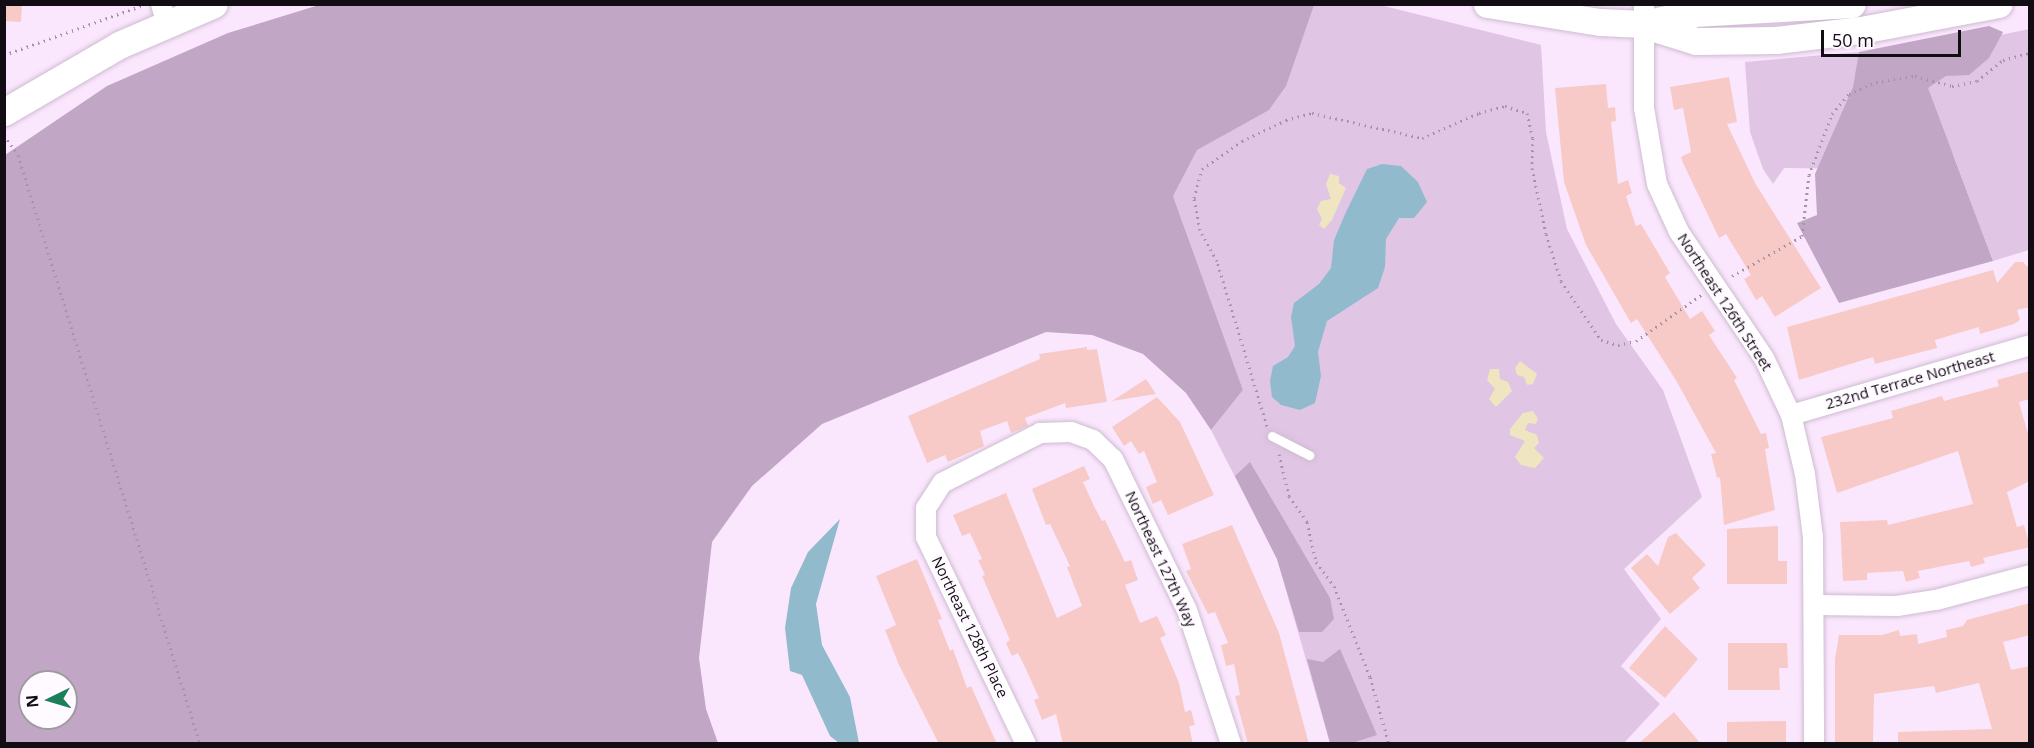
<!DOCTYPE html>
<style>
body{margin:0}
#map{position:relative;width:2034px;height:748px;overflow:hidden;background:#fbe7fd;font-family:"Open Sans",sans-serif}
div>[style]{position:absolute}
.green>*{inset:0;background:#e0c5e4}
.forest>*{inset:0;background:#c1a6c5}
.sand>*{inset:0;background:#efe5c0}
.water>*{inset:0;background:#91bbcd}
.building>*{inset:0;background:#f8cac7}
.path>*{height:3px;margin-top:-1.5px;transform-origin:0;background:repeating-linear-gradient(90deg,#a495a6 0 1.5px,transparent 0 6px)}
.roads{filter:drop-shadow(0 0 2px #cebbd1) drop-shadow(0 0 2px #cebbd1)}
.lane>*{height:9px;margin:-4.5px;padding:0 4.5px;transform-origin:4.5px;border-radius:4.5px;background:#fff}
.street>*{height:20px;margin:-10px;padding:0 10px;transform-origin:10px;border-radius:10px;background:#fff}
.secondary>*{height:27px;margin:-13.5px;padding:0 13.5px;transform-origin:13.5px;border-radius:13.5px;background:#fff}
span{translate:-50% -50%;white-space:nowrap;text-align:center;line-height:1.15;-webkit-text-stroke:5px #fefaff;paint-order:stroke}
.street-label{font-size:15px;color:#120c13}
.frame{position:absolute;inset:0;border:6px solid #120c13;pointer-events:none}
.north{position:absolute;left:18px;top:670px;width:60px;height:60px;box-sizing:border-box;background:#fefaff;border:2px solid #a09ba1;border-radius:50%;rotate:265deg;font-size:16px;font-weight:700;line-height:24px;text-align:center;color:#120c13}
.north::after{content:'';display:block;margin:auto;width:21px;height:27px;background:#1b805a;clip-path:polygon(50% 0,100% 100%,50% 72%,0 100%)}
.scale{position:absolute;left:1821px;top:30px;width:140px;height:27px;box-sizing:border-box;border:3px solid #120c13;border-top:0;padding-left:8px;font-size:18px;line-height:21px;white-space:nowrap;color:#120c13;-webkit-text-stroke:4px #fefaff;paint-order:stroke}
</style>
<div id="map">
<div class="green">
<div style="clip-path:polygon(1297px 5px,1380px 5px,1541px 45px,1546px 132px,1567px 229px,1616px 324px,1663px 390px,1702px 497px,1624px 569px,1661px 619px,1621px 666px,1660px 704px,1624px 743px,1330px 743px,1277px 559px,1211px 430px,1243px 390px,1173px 196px,1175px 88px)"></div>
<div style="clip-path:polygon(2029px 29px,2029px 250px,1993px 261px,1953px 154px,1864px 169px,1784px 168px,1773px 184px,1763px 169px,1750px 132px,1745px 62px,1859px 52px,1858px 65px)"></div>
</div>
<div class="forest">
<div style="clip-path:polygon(evenodd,319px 5px,1314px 5px,1286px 86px,1269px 110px,1197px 150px,1173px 196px,1243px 390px,1211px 430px,1186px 393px,1143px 354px,1092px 335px,1046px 332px,822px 424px,752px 486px,712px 542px,699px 658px,706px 709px,718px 743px,5px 743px,5px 155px,107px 86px,228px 33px,319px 5px,30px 682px,66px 682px,66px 718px,30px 718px,30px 682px)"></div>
<div style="clip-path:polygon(1989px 26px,2003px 32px,1989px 58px,1969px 75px,1946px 76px,1928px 88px,1993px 261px,1839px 303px,1797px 223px,1817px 215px,1815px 174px,1853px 87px,1859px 52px)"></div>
<div style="clip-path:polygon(1250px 462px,1330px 598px,1334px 619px,1322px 632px,1299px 632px,1277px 559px,1235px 476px)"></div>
<div style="clip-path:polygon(1340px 649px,1377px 735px,1352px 743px,1330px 743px,1307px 659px,1323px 662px)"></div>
</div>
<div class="sand">
<div style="clip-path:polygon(1330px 174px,1339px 176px,1339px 183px,1346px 188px,1332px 220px,1324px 229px,1319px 225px,1322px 219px,1317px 209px,1321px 201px,1331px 199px,1326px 184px)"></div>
<div style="clip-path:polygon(1520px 361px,1537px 374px,1533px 384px,1527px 385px,1524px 377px,1517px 375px,1515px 368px)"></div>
<div style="clip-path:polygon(1490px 369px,1499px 369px,1500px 379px,1508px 382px,1512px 391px,1496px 407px,1489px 399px,1495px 389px,1487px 380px)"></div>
<div style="clip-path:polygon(1533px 411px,1538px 419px,1536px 424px,1528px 423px,1525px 430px,1537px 435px,1539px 443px,1534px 448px,1544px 458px,1535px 468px,1521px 465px,1515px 457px,1525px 441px,1510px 435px,1510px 429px,1523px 413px)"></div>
</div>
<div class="water">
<div style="clip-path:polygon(1382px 164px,1401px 166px,1418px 182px,1427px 202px,1414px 218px,1399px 218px,1386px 239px,1385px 267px,1378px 288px,1327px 321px,1318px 352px,1321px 376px,1315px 403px,1300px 410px,1281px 405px,1272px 397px,1270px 381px,1273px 366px,1288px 357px,1295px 346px,1291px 317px,1294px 303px,1319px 284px,1331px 268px,1334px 240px,1346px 212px,1367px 169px)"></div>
<div style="clip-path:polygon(840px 519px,816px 604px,822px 645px,850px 697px,859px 743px,839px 743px,830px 736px,802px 675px,790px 671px,785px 628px,791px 588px,808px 552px)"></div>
</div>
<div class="building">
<div style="clip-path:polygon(4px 4px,22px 4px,21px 22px,4px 21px)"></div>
<div style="clip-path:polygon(1729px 77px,1737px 122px,1727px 124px,1755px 183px,1821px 288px,1775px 317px,1762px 296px,1756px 300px,1744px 279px,1751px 275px,1726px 234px,1719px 238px,1683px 163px,1681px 157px,1691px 152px,1683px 108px,1674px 110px,1670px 87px)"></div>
<div style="clip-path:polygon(1606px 84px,1608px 108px,1615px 107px,1616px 121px,1611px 122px,1618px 184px,1628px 180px,1632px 193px,1626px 196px,1636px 226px,1641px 224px,1670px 273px,1665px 277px,1690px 319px,1702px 311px,1715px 331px,1709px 335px,1737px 378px,1734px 380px,1761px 434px,1766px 433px,1769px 448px,1765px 449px,1775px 510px,1724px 525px,1720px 477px,1717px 478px,1711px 454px,1716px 453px,1677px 382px,1637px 319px,1631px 323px,1586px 245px,1564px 182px,1555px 88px)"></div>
<div style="clip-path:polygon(2015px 262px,2023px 262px,2030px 269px,2030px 307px,2017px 310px,2020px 320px,2014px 324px,1980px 334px,1979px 327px,1935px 340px,1937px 348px,1875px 364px,1873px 357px,1799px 380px,1787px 327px,1993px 270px,1997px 283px)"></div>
<div style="clip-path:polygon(1087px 347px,1087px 350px,1097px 349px,1107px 402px,1066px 408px,1065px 403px,1025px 418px,1028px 426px,1011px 433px,1007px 421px,980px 431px,984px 446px,948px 462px,945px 455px,927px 463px,908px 416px,1040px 359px,1039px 354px)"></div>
<div style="clip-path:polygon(2030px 371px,2030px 399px,2019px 402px,2030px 441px,2030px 481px,2007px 492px,2017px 527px,2024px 525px,2030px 547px,1983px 558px,1985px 563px,1971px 567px,1969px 561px,1918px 571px,1920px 578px,1906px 582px,1903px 571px,1867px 573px,1867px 580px,1843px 581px,1840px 522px,1887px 520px,1888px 525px,1973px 504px,1958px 451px,1837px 493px,1821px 437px,1893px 418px,1891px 411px,1942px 396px,1944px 401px,1999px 386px,1997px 380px)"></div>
<div style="clip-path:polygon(1146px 379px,1156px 394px,1112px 401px)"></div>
<div style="clip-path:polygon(1157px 397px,1180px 422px,1214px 495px,1168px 515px,1161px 500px,1153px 504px,1146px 487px,1157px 482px,1144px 451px,1139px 454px,1131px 441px,1124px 446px,1112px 427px)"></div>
<div style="clip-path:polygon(1084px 466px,1090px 479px,1083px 482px,1095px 508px,1102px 521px,1105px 520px,1125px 562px,1131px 560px,1138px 580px,1125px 585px,1140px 623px,1157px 616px,1166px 635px,1160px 638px,1179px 683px,1185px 712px,1191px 710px,1195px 725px,1189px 726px,1193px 744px,1063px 744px,1056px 714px,1042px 720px,1034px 700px,1039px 698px,1025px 667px,1018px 653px,1012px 656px,1006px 643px,1010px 640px,982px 576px,985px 575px,978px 560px,982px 559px,970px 533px,962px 536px,953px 515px,1006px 493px,1057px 618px,1082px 606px,1067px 567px,1070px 566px,1050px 524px,1046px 525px,1032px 489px)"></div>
<div style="clip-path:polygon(1232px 525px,1279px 633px,1309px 744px,1248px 744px,1235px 696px,1240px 695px,1234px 664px,1226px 666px,1221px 645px,1228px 643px,1215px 612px,1208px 614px,1186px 571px,1191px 569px,1182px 544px)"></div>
<div style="clip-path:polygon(1778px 526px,1778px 561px,1787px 561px,1787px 584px,1727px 584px,1727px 529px)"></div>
<div style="clip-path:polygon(1676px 533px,1706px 565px,1692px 578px,1700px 588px,1670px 614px,1631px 568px,1647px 554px,1658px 566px,1668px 537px)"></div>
<div style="clip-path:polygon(917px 559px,942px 619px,938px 620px,950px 651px,953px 649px,967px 688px,971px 686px,997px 744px,939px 744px,899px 665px,885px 630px,896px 625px,876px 576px)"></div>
<div style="clip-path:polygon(2030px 603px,2030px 635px,2003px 642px,2011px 670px,2030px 666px,2030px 744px,1898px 744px,1898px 732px,1992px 729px,1979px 683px,1936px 693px,1934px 686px,1874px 694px,1873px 744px,1835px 744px,1835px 659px,1839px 635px,1882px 635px,1899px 630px,1900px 636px,1917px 634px,1918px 644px,1947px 637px,1946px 630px,1963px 626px,1967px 620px)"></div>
<div style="clip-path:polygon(1665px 626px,1698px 659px,1665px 698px,1629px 668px)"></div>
<div style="clip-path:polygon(1728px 643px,1787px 643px,1788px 668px,1779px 668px,1780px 690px,1728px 690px)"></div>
<div style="clip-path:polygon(1674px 712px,1701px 744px,1638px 744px)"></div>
<div style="clip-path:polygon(1786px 721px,1786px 744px,1727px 744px,1727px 722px)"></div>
</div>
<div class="path">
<div style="left:4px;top:55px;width:149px;rotate:-19.7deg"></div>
<div style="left:4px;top:135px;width:24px;rotate:55deg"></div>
<div style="left:18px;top:155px;width:616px;rotate:72.83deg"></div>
<div style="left:1732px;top:276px;width:81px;rotate:-29.7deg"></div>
<div style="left:1802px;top:236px;width:61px;rotate:-83.5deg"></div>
<div style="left:1809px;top:175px;width:65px;rotate:-69.3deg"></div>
<div style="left:1832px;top:114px;width:26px;rotate:-50deg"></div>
<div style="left:1849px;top:94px;width:30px;rotate:-24deg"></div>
<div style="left:1876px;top:82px;width:39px;rotate:-9deg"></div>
<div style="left:1915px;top:76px;width:38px;rotate:15deg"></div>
<div style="left:1952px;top:86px;width:25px;rotate:-11deg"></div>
<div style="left:1977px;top:81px;width:33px;rotate:-39deg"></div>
<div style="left:2003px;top:60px;width:28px;rotate:-15deg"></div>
<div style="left:1267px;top:426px;width:172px;rotate:-106.9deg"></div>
<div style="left:1217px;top:261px;width:35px;rotate:-119deg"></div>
<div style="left:1200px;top:230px;width:33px;rotate:-101deg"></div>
<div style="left:1194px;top:198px;width:30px;rotate:-75deg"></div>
<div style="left:1202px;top:169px;width:49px;rotate:-35deg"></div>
<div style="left:1242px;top:141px;width:49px;rotate:-25.5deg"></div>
<div style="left:1286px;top:120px;width:27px;rotate:-15deg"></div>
<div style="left:1312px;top:113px;width:113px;rotate:12.8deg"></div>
<div style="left:1422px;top:138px;width:62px;rotate:-23.7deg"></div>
<div style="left:1479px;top:113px;width:27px;rotate:-15deg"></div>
<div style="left:1505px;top:106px;width:23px;rotate:18deg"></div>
<div style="left:1527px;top:113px;width:26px;rotate:77deg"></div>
<div style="left:1533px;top:138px;width:30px;rotate:92deg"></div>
<div style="left:1532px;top:168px;width:67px;rotate:78deg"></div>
<div style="left:1546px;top:234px;width:49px;rotate:72.3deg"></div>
<div style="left:1561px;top:281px;width:71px;rotate:55.9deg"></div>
<div style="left:1601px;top:340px;width:18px;rotate:16deg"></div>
<div style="left:1618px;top:345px;width:18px;rotate:-13deg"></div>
<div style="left:1636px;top:341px;width:80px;rotate:-35.3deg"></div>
<div style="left:1279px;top:454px;width:43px;rotate:76.6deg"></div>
<div style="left:1289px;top:496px;width:32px;rotate:55deg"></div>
<div style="left:1307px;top:522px;width:41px;rotate:77.3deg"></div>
<div style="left:1316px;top:562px;width:30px;rotate:53deg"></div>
<div style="left:1334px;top:586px;width:98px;rotate:68.4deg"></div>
<div style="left:1370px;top:677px;width:70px;rotate:74.2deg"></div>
</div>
<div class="roads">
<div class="lane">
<div style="left:1272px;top:436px;width:42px;rotate:27.2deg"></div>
</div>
<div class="street">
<div style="left:161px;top:4px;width:19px;rotate:74deg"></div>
<div style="left:1644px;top:4px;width:104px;rotate:90deg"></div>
<div style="left:1644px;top:108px;width:77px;rotate:80.3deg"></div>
<div style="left:1657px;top:184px;width:53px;rotate:65.4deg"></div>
<div style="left:1679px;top:232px;width:152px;rotate:56deg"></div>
<div style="left:1764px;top:358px;width:63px;rotate:64.7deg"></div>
<div style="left:1791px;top:415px;width:61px;rotate:76.7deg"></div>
<div style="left:1805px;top:474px;width:64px;rotate:82.8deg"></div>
<div style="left:1813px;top:537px;width:207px;rotate:89.7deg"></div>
<div style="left:1791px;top:415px;width:249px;rotate:-16.3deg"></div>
<div style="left:1815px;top:605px;width:82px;rotate:0.7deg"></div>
<div style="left:1897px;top:606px;width:39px;rotate:-9deg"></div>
<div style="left:1936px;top:600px;width:97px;rotate:-14.9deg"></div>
<div style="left:1026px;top:744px;width:230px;rotate:-115.8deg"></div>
<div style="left:926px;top:537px;width:29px;rotate:-90deg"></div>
<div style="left:926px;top:508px;width:30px;rotate:-57deg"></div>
<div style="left:942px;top:483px;width:110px;rotate:-27deg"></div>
<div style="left:1040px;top:433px;width:31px;rotate:-2deg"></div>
<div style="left:1071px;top:432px;width:23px;rotate:20deg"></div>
<div style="left:1093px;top:440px;width:28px;rotate:44deg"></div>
<div style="left:1113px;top:459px;width:168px;rotate:63.9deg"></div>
<div style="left:1187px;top:610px;width:141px;rotate:71.8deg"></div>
</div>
<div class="secondary">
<div style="left:1487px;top:4px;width:114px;rotate:9.1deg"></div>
<div style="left:1600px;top:22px;width:44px;rotate:2.6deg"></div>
<div style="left:1644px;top:24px;width:51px;rotate:-12.4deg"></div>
<div style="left:1694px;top:13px;width:158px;rotate:-3.3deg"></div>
<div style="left:1645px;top:25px;width:53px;rotate:17.4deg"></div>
<div style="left:1696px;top:41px;width:80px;rotate:-0.7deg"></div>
<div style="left:1776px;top:40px;width:86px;rotate:-6.7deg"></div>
<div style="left:1861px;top:30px;width:140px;rotate:-10.7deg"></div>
<div style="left:4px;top:112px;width:133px;rotate:-30.2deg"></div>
<div style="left:119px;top:45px;width:103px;rotate:-23.3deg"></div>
</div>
</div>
<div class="street-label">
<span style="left:1725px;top:302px;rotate:57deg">Northeast 126th Street</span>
<span style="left:1910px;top:380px;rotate:-16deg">232nd Terrace Northeast</span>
<span style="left:1161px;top:559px;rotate:65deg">Northeast 127th Way</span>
<span style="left:970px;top:627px;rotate:64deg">Northeast 128th Place</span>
</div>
<div class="frame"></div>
<div class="north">N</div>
<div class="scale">50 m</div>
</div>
